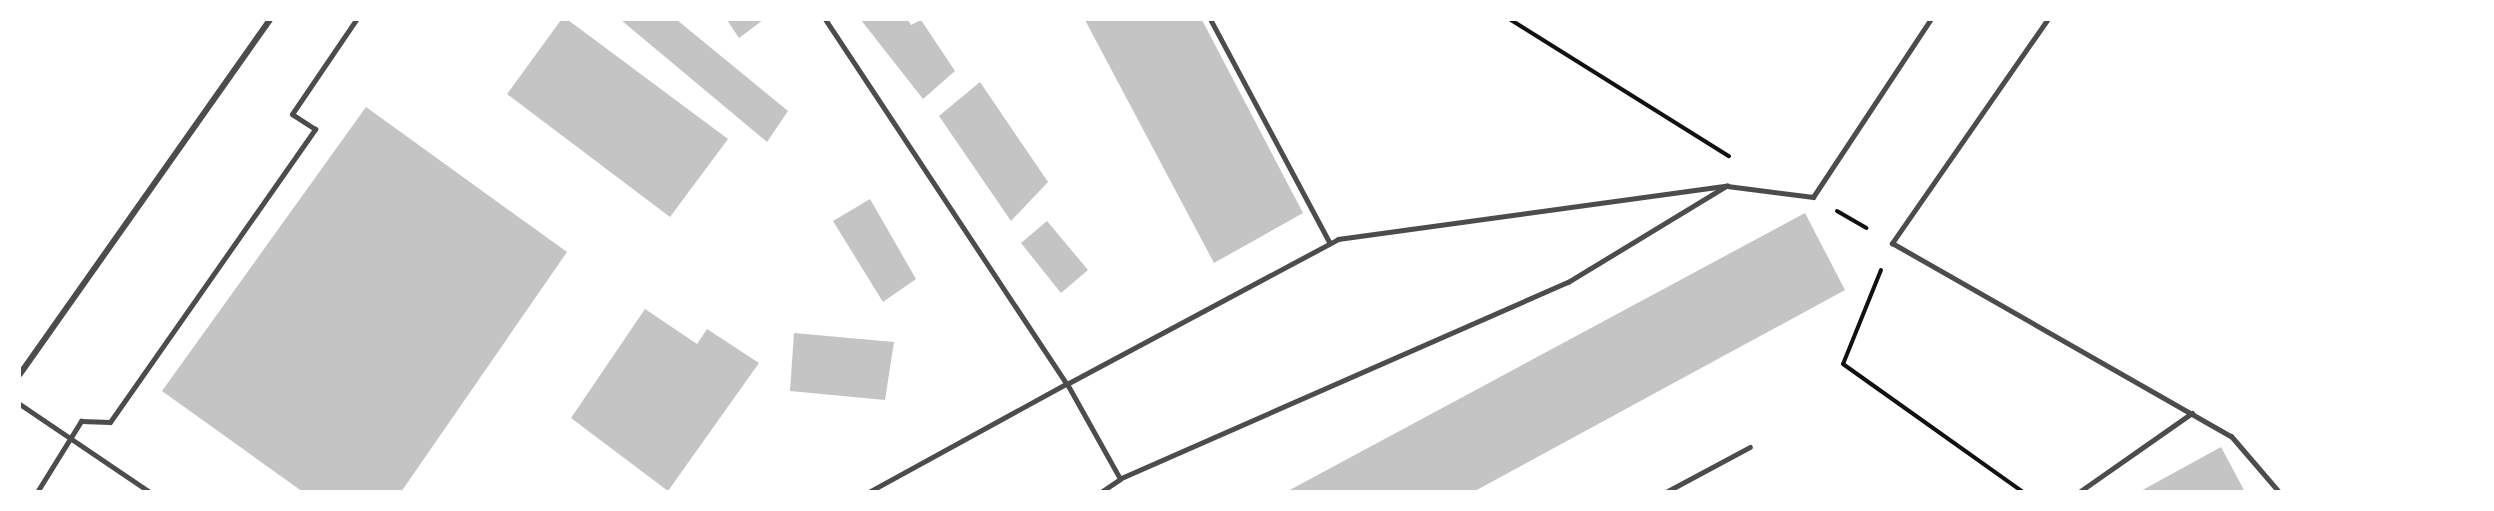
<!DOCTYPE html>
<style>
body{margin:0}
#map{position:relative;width:2494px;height:511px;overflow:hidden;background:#fff;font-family:Merriweather,serif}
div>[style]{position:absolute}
.building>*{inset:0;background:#c4c4c4}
.path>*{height:4px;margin:-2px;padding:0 2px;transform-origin:2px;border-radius:2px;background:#111}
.service>*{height:4.5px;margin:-2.25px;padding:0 2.25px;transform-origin:2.25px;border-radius:2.25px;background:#4c4c4c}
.pedestrian>*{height:5px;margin:-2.5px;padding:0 2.5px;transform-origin:2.5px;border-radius:2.5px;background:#4c4c4c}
.minor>*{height:6px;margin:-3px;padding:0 3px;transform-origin:3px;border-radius:3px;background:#4c4c4c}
span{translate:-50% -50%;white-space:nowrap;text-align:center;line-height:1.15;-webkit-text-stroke:6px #fff;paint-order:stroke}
.frame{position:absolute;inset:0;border:21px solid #fff;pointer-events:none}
</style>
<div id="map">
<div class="building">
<div style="clip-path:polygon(561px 20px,568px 20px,728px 139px,670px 217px,507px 94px)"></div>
<div style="clip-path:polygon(621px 20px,677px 20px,788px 111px,767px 142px)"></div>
<div style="clip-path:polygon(727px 20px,763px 20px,739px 38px)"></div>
<div style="clip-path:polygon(861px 20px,908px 20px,911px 25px,921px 20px,955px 71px,923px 99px)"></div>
<div style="clip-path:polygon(1085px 20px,1202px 20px,1303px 213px,1214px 263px)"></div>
<div style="clip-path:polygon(980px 82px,1048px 182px,1011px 221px,939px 116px)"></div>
<div style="clip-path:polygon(366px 107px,567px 252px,401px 492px,303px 492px,162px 391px)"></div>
<div style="clip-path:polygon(870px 199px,916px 279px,883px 302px,833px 221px)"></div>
<div style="clip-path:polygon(1805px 213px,1845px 290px,1473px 492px,1286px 492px)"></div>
<div style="clip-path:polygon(1047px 221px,1088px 270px,1061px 293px,1021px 243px)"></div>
<div style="clip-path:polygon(645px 309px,697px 344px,707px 329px,759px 363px,668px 491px,571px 418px)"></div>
<div style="clip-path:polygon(794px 333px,894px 342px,885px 400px,790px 391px)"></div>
<div style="clip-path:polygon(2221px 447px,2245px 492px,2139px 492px)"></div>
</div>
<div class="path">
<div style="left:1511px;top:20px;width:257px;rotate:32deg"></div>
<div style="left:1837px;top:211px;width:34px;rotate:30deg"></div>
<div style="left:1881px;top:270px;width:101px;rotate:112deg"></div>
<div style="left:1843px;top:364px;width:221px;rotate:35.4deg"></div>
</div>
<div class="service">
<div style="left:826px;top:20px;width:437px;rotate:56.5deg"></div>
<div style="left:1067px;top:384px;width:225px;rotate:151.3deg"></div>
<div style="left:1211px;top:20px;width:253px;rotate:61.9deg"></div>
<div style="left:1727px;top:186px;width:185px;rotate:148.7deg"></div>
<div style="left:1569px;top:282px;width:490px;rotate:156.3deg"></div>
<div style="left:1120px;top:479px;width:109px;rotate:-119.2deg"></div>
<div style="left:1067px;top:384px;width:307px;rotate:-28.1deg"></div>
<div style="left:1338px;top:239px;width:393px;rotate:-7.8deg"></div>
<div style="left:20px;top:404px;width:157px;rotate:34.1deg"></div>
<div style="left:1101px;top:492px;width:23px;rotate:-34deg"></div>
<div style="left:1666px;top:492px;width:95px;rotate:-28.2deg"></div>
</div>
<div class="pedestrian">
<div style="left:2047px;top:20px;width:272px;rotate:124.8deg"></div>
<div style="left:1892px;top:243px;width:390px;rotate:29.7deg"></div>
<div style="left:2231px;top:436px;width:74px;rotate:49.4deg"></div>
<div style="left:1727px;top:186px;width:87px;rotate:7.3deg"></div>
<div style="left:1813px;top:197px;width:212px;rotate:-56.5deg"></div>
<div style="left:37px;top:492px;width:84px;rotate:-58.2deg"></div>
<div style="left:81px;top:421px;width:29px;rotate:2deg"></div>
<div style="left:110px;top:422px;width:358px;rotate:-55deg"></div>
<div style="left:315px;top:129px;width:27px;rotate:-147deg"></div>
<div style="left:292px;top:114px;width:114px;rotate:-55.8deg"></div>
<div style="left:2079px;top:492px;width:138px;rotate:-35deg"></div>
</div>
<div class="minor">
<div style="left:20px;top:374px;width:433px;rotate:-54.8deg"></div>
</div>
<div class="frame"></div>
</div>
